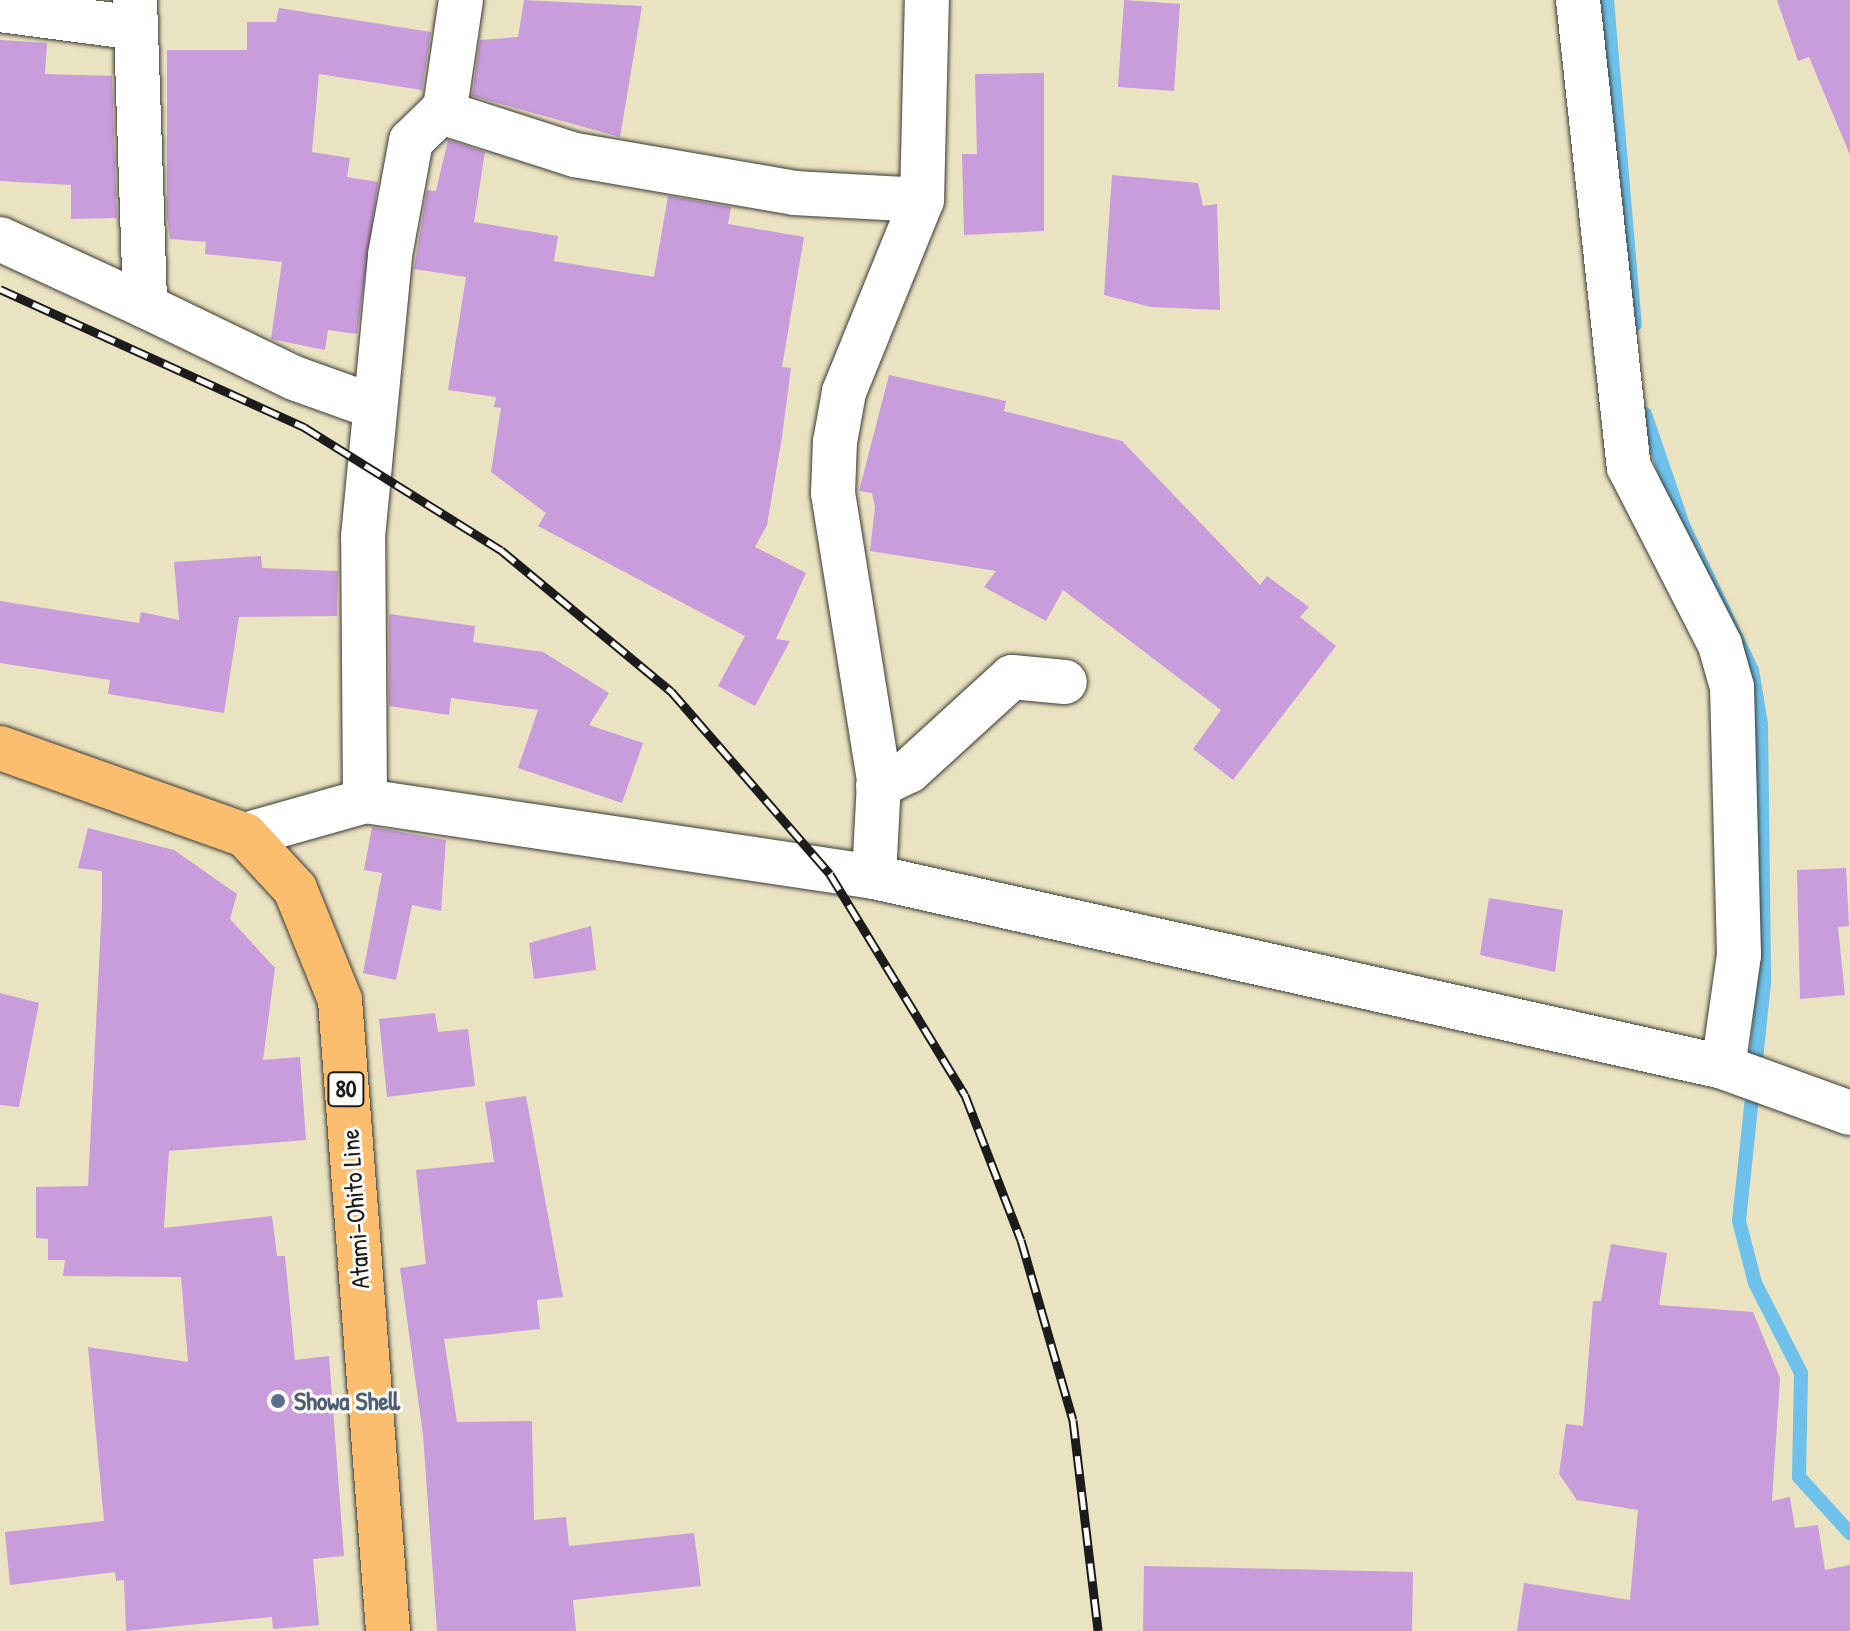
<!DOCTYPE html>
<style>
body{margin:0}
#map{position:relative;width:1850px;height:1631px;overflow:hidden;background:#eae3c1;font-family:"Patrick Hand",sans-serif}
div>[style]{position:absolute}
.stream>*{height:14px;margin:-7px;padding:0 7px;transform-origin:7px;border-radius:7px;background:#6dc1ea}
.building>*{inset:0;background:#c99cdb}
.roads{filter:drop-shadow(0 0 2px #3b3a35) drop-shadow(0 0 2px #3b3a35)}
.minor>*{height:44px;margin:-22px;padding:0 22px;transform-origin:22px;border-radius:22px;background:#fff}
.major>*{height:44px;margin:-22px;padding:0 22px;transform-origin:22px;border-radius:22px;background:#fbbd6e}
.rail>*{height:9px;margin-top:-4.5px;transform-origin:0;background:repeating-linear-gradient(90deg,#fdfcf7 0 18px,#1c1c1c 0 36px);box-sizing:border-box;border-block:2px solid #1c1c1c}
.dots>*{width:22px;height:22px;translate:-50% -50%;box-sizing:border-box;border:4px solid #fdfcf7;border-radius:50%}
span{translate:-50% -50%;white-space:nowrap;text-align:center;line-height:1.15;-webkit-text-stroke:6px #fdfcf7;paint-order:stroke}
.shield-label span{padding:2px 6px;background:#fdfcf7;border:2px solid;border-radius:6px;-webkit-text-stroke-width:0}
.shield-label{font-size:24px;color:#1c1c1c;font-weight:700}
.street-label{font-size:26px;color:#1c1c1c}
.service-label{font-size:26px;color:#4e5e75;font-weight:700}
.left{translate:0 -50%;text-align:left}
</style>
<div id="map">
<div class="stream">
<div style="left:1607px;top:0;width:326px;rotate:85.1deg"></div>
<div style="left:1645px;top:414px;width:117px;rotate:71.1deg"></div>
<div style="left:1683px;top:525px;width:161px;rotate:64.6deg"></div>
<div style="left:1752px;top:670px;width:55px;rotate:80.5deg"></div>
<div style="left:1761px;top:724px;width:259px;rotate:89.3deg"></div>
<div style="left:1764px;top:983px;width:239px;rotate:96deg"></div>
<div style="left:1739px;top:1221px;width:64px;rotate:75.5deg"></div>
<div style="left:1755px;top:1283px;width:101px;rotate:62.9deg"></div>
<div style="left:1801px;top:1373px;width:104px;rotate:91.1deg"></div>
<div style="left:1799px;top:1477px;width:76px;rotate:47.7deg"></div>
</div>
<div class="building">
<div style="clip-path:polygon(524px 0,642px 6px,620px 137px,472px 96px,480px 40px,518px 37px)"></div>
<div style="clip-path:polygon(1124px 0,1180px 4px,1174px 91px,1118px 87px)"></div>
<div style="clip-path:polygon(1777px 0,1850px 0,1850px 155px,1809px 57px,1798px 61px)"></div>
<div style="clip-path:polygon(279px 8px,431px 32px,422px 90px,319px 74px,312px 152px,350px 158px,347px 177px,378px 182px,357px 334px,328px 330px,325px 350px,271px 339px,282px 262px,205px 254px,206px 242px,170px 239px,167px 217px,167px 50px,247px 50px,247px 22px,276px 22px)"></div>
<div style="clip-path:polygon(0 40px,47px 43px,45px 74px,112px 76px,117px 218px,71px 219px,71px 185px,0 181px)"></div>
<div style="clip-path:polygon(1044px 73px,1044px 231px,964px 235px,962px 154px,977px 154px,975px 74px)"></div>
<div style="clip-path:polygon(448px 140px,485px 152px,474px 222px,558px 236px,554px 261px,654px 277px,668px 196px,731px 207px,728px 224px,804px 237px,782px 367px,791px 368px,782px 437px,767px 525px,755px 547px,806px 573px,776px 639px,790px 641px,755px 706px,718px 686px,745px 636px,538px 526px,546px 513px,491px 472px,501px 408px,494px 407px,496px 397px,448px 390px,466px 277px,414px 269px,427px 190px,436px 191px)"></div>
<div style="clip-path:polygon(1112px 175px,1198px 183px,1203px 206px,1217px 204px,1220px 310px,1151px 307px,1104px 295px)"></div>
<div style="clip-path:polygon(889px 375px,1006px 401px,1004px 411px,1122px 441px,1260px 585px,1267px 576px,1309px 607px,1300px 617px,1336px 646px,1233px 780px,1193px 749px,1221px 710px,1063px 590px,1046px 621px,984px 587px,996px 571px,870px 551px,875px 507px,872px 493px,859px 491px)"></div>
<div style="clip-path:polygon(261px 556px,262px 568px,338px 571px,337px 616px,239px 617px,224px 713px,108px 694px,110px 680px,0 663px,0 601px,139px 623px,141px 612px,179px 620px,174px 562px)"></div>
<div style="clip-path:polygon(389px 614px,475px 626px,473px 642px,543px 652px,609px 693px,589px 725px,643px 743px,622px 803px,518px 768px,538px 710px,451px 698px,449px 715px,389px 706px)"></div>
<div style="clip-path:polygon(372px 827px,446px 840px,441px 911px,412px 905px,396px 980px,363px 973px,382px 873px,364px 870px)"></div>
<div style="clip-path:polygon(88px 828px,174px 850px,237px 894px,230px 919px,275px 968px,263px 1060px,300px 1057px,306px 1140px,169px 1151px,164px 1228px,272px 1216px,277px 1256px,285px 1256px,295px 1360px,329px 1356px,344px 1556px,313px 1559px,319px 1625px,273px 1629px,272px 1617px,126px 1631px,124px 1580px,116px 1581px,115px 1572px,10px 1585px,5px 1532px,104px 1521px,88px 1347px,188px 1362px,181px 1277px,63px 1276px,65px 1260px,48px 1260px,48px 1239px,36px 1238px,36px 1187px,88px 1186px,102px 904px,102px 871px,78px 868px)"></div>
<div style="clip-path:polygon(1846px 868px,1849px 926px,1838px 927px,1845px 995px,1800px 999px,1797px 870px)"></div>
<div style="clip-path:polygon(1489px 898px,1563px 910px,1555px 972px,1480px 955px)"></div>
<div style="clip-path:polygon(591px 926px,596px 970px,534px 979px,529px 943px)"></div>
<div style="clip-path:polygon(0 993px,39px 1003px,19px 1107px,0 1105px)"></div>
<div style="clip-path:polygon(435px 1013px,438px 1032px,468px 1029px,475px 1086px,387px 1097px,379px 1019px)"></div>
<div style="clip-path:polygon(526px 1096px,563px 1297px,537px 1300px,540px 1329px,444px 1339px,457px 1422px,532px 1421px,534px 1520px,566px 1517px,569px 1546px,694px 1533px,701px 1586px,573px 1600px,576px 1631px,437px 1631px,423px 1435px,400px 1268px,426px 1264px,416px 1170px,494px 1162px,485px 1102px)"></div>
<div style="clip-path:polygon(1611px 1244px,1667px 1253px,1659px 1305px,1753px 1312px,1780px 1378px,1772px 1501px,1790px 1497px,1795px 1528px,1818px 1525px,1825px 1570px,1850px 1565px,1850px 1631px,1517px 1631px,1524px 1583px,1630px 1600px,1638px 1510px,1577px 1500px,1559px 1474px,1566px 1424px,1583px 1426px,1593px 1301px,1601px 1301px)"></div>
<div style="clip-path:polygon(1144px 1566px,1413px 1572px,1412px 1631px,1143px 1631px)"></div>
</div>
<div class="roads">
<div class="minor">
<div style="left:135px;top:0;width:306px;rotate:88.1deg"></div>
<div style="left:145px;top:306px;width:165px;rotate:25.8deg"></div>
<div style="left:294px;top:378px;width:86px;rotate:19.7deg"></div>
<div style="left:1578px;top:0;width:470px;rotate:83.8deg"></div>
<div style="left:1629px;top:467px;width:200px;rotate:62.9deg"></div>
<div style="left:1720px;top:645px;width:44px;rotate:74.1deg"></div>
<div style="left:1732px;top:687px;width:268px;rotate:88.5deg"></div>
<div style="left:1739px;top:955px;width:113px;rotate:98.1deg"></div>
<div style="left:0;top:10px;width:137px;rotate:7.5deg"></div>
<div style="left:441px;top:112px;width:141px;rotate:17.8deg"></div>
<div style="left:575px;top:155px;width:222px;rotate:9.8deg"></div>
<div style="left:794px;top:193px;width:128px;rotate:3.1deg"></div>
<div style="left:0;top:239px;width:160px;rotate:24.8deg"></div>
<div style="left:878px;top:786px;width:34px;rotate:-26deg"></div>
<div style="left:909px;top:771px;width:139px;rotate:-42.4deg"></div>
<div style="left:1012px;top:677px;width:53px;rotate:5.4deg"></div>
<div style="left:365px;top:801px;width:264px;rotate:-90.4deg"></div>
<div style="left:363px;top:537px;width:283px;rotate:-84.5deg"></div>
<div style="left:390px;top:255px;width:116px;rotate:-79.6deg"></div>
<div style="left:411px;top:141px;width:47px;rotate:-44.1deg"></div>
<div style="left:445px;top:108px;width:109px;rotate:-81.6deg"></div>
<div style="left:245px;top:835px;width:125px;rotate:-15.8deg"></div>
<div style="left:365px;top:801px;width:515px;rotate:8.49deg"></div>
<div style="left:874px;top:877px;width:870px;rotate:12.61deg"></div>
<div style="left:1723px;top:1067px;width:135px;rotate:19.9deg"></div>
<div style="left:874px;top:877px;width:97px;rotate:-87deg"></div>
<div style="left:879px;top:780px;width:291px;rotate:-99.1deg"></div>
<div style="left:833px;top:493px;width:51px;rotate:-87.8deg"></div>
<div style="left:835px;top:442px;width:51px;rotate:-79.8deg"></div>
<div style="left:844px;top:392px;width:207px;rotate:-67.9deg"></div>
<div style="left:922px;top:200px;width:200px;rotate:-88.6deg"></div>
</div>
<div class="major">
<div style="left:0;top:748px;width:260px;rotate:19.6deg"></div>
<div style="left:245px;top:835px;width:74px;rotate:47.2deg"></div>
<div style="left:295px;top:889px;width:120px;rotate:67.9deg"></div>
<div style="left:340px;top:1000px;width:633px;rotate:85.65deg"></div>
</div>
</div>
<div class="rail">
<div style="left:0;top:289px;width:334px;rotate:24.4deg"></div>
<div style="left:304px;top:427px;width:232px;rotate:32deg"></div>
<div style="left:501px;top:550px;width:221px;rotate:39.7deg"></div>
<div style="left:671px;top:691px;width:242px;rotate:49deg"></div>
<div style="left:830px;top:874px;width:259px;rotate:58.6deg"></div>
<div style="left:965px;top:1095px;width:155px;rotate:68.9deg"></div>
<div style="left:1021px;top:1240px;width:187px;rotate:73.9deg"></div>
<div style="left:1073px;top:1420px;width:212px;rotate:83.2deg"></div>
</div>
<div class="dots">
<div style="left:278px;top:1401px;background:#5c6f8a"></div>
</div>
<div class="shield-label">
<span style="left:346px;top:1089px">80</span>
</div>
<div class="street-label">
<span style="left:355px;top:1209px;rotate:-94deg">Atami-Ohito Line</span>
</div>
<div class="service-label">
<span class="left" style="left:294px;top:1401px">Showa Shell</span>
</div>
</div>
